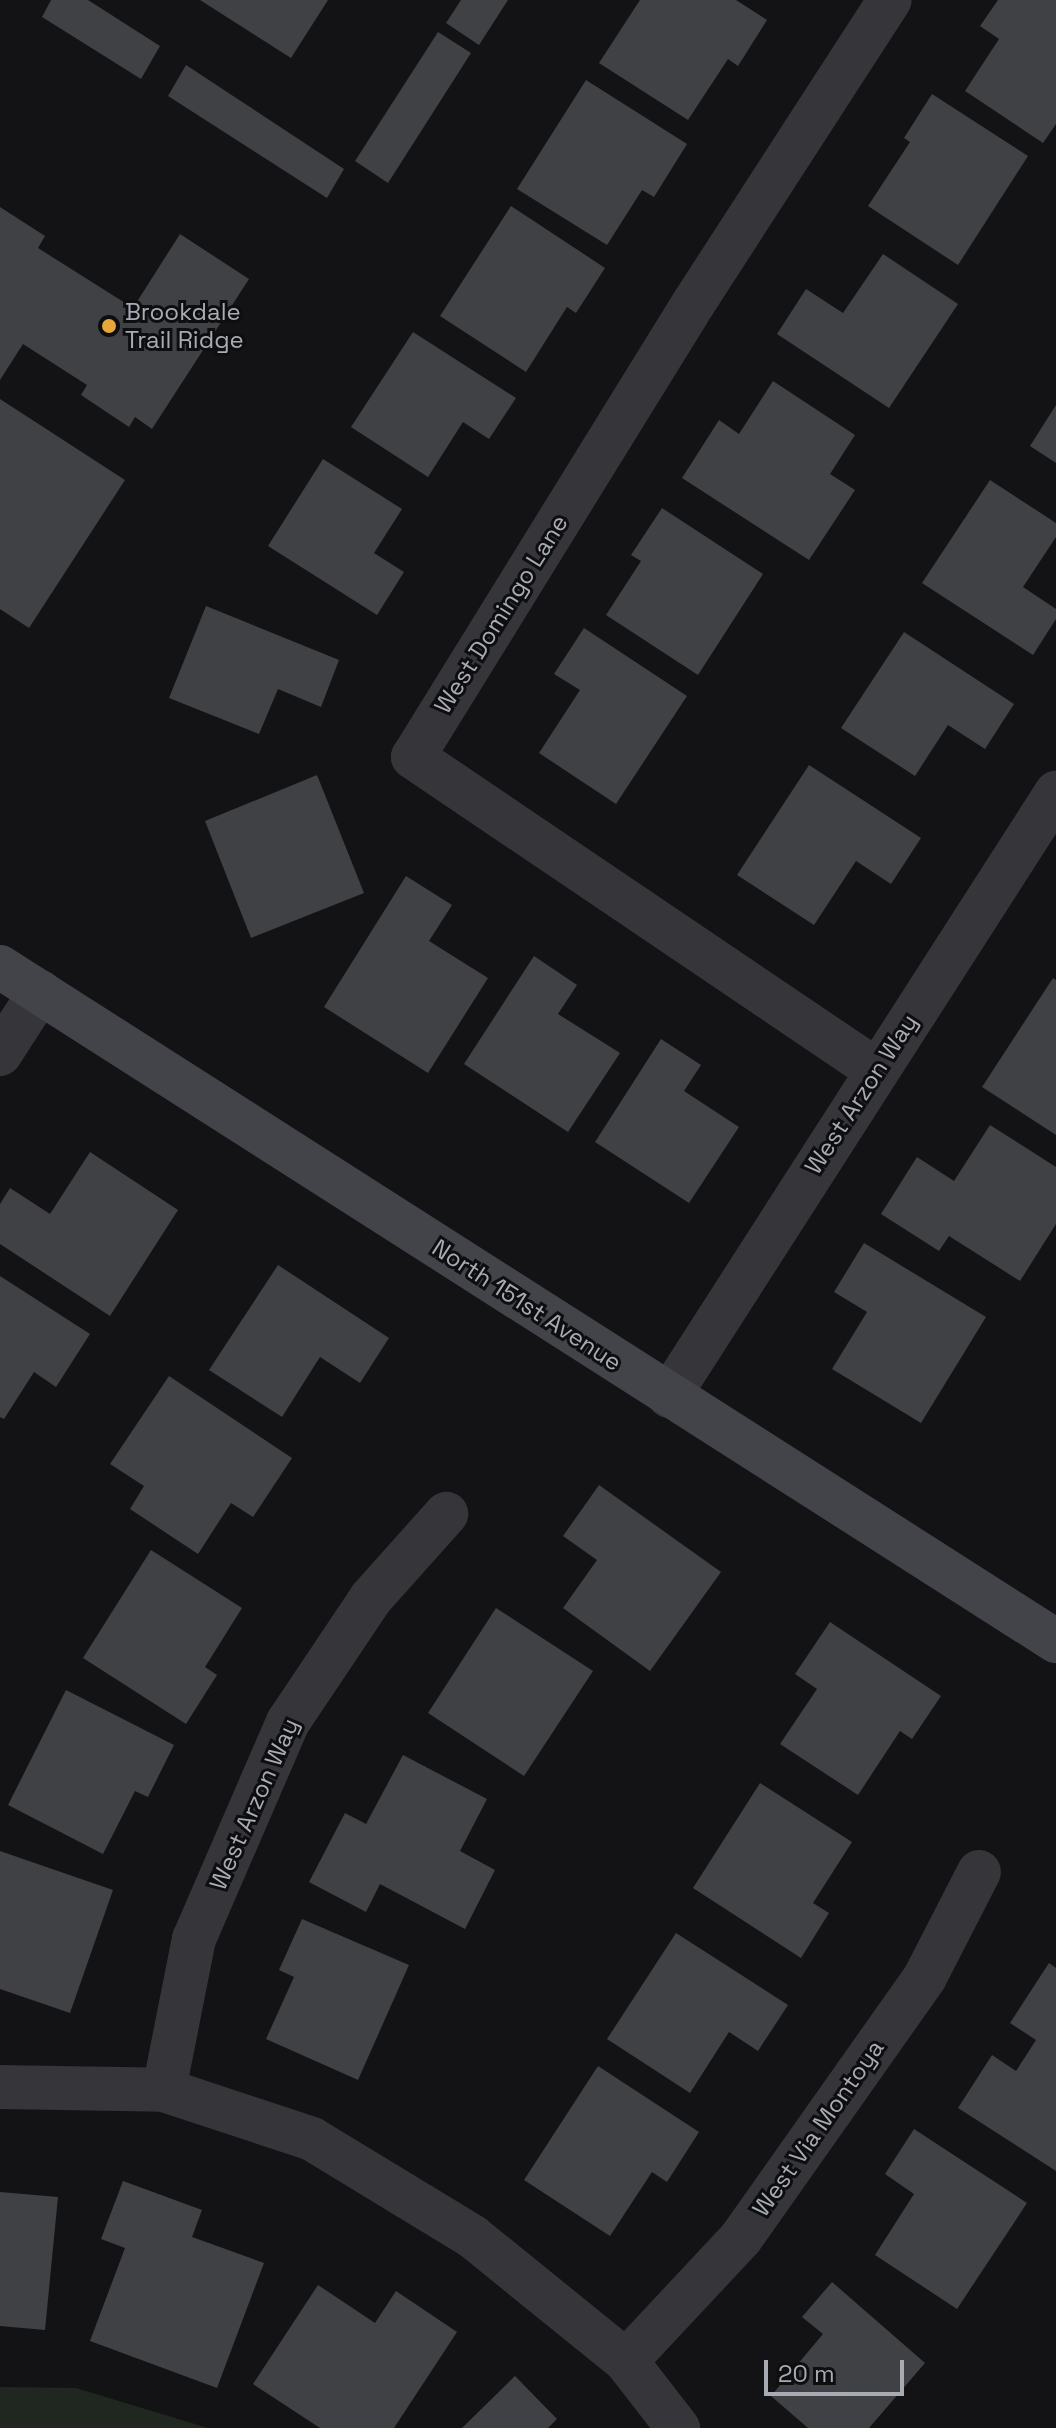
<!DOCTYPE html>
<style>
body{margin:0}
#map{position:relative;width:1056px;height:2428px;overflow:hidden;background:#131315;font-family:"Space Grotesk",sans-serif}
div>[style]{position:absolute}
.green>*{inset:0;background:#202720}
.building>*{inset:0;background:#404145}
.street>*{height:44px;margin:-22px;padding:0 22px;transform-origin:22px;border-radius:22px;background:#35353a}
.secondary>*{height:44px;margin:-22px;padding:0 22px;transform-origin:22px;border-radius:22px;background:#434449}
.dots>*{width:22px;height:22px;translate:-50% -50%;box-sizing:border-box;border:4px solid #0e0e10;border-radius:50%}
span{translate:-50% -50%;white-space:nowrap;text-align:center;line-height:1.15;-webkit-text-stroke:6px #0e0e10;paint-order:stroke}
.poi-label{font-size:24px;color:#a6abb4}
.left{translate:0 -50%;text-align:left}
.street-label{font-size:24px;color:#a6abb4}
.scale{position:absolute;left:764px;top:2360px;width:140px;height:36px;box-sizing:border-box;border:4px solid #a6abb4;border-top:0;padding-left:10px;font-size:24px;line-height:28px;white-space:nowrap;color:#a6abb4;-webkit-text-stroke:6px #0e0e10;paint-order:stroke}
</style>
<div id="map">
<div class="green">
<div style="clip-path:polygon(0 2387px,76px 2388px,208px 2428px,0 2428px)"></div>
</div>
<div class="building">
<div style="clip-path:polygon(51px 0,88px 0,160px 46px,141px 79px,42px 17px)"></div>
<div style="clip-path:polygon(200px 0,328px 0,291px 58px)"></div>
<div style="clip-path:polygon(461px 0,508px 0,479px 45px,446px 23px)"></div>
<div style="clip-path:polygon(640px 0,736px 0,767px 20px,738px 66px,728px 59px,688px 120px,599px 63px)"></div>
<div style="clip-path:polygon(998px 0,1056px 0,1056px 124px,1043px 143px,965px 91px,999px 39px,980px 26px)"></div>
<div style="clip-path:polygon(438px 32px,471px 53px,388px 183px,355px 161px)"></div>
<div style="clip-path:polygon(186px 65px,344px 169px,327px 198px,168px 96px)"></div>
<div style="clip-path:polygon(586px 80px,687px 144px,654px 197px,642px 190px,607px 245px,517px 189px)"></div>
<div style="clip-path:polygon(932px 94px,1028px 156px,958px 265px,868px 206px,910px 142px,904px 138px)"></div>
<div style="clip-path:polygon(511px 206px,605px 268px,576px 313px,567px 307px,526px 372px,440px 316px)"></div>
<div style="clip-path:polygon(0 207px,45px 236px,38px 248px,133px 308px,180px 234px,249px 279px,152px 429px,135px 417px,129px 427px,81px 395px,87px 385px,23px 344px,0 380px)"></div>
<div style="clip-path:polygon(883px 254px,958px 304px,889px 408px,777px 334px,806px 289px,843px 313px)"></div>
<div style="clip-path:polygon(413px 332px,516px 398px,489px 439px,463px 422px,428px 477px,351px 427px)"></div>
<div style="clip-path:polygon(773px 381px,855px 435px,830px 474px,855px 490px,809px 560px,682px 478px,719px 420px,739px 434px)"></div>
<div style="clip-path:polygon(0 399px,125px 480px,29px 628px,0 609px)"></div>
<div style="clip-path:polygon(1056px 405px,1056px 463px,1030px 446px)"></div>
<div style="clip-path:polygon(323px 459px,402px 509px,374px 553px,404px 572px,377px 615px,268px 546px)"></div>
<div style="clip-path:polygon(990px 480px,1056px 523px,1056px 537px,1023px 587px,1056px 609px,1056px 619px,1033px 655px,922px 583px)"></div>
<div style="clip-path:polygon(662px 508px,763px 574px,698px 675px,606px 615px,641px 561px,631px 555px)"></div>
<div style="clip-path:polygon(206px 606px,339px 660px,321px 707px,278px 689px,259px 734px,169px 698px)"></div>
<div style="clip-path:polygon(584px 628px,687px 696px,616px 804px,539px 753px,580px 690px,554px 674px)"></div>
<div style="clip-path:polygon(904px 632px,1014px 704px,985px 749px,948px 725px,915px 776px,841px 728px)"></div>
<div style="clip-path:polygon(809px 765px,921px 838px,891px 884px,856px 861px,814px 925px,737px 875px)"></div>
<div style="clip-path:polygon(317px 775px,364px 893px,251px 938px,205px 821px)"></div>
<div style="clip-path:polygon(406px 876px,452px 905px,429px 941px,488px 978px,428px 1073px,324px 1007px)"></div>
<div style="clip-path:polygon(534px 956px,577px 985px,558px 1014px,620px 1053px,568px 1132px,464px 1064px)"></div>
<div style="clip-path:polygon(1053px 978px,1056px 980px,1056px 1135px,982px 1087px)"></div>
<div style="clip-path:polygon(661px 1039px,701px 1065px,684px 1091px,739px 1127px,689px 1203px,595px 1142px)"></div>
<div style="clip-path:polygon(990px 1125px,1056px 1167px,1056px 1224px,1020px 1281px,949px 1236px,939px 1251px,881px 1214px,917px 1157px,954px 1181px)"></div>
<div style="clip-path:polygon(90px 1152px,178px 1210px,110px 1316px,0 1244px,0 1204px,10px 1188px,50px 1214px)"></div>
<div style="clip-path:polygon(864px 1243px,986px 1317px,921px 1423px,832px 1369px,867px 1312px,834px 1292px)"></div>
<div style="clip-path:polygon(278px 1265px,389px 1338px,360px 1383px,320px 1357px,282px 1417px,209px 1370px)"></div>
<div style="clip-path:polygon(0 1276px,90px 1334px,56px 1387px,34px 1372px,4px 1419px,0 1417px)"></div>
<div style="clip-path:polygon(169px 1376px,292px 1458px,253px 1517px,231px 1503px,198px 1554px,130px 1509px,144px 1486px,110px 1464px)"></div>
<div style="clip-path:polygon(599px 1485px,721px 1572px,650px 1671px,563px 1608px,597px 1560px,563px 1536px)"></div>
<div style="clip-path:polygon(151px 1550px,242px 1608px,205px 1667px,217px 1675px,186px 1724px,83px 1658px)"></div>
<div style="clip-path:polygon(496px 1608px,593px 1671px,524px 1776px,428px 1713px)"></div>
<div style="clip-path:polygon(830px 1622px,941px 1696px,912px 1739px,900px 1731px,858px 1795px,780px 1744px,817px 1689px,795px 1674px)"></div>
<div style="clip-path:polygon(66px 1690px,174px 1745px,148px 1797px,135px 1791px,103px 1854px,8px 1805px)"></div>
<div style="clip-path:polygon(403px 1755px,487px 1799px,460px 1851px,495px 1870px,465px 1929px,380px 1884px,366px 1912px,309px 1882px,345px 1813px,366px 1824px)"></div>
<div style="clip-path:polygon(760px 1783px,852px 1842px,813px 1903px,829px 1913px,801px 1958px,693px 1888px)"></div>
<div style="clip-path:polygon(0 1851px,113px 1890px,70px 2013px,0 1989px)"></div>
<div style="clip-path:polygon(302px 1919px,409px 1965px,358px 2080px,266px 2039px,294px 1977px,279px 1970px)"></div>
<div style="clip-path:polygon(676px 1933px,788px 2005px,758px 2051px,729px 2032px,690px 2093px,607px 2039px)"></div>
<div style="clip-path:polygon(1049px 1963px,1056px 1968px,1056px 2171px,958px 2108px,992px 2055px,1016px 2071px,1036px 2040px,1010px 2023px)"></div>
<div style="clip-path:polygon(598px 2066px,699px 2132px,667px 2182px,652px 2172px,610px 2236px,524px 2180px)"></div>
<div style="clip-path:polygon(914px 2129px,1027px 2203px,957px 2309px,875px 2255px,914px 2194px,885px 2174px)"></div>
<div style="clip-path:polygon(123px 2181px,202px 2210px,192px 2237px,264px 2263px,217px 2388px,90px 2341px,125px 2248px,101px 2239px)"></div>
<div style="clip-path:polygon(0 2192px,58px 2197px,45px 2330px,0 2326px)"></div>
<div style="clip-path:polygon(832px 2282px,925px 2363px,869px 2428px,808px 2428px,771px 2396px,823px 2334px,802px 2317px)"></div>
<div style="clip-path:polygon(318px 2285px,375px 2323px,396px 2291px,457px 2332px,394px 2428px,320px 2428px,253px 2384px)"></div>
<div style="clip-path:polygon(515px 2376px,557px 2419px,548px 2428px,462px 2428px)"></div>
</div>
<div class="street">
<div style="left:0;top:1054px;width:74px;rotate:-57.2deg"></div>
<div style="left:876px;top:1070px;width:559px;rotate:-145.94deg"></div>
<div style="left:413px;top:757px;width:533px;rotate:-58.28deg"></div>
<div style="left:693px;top:304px;width:362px;rotate:-57.1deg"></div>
<div style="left:669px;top:1396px;width:717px;rotate:-57.31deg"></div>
<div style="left:0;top:2087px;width:164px;rotate:1deg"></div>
<div style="left:164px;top:2090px;width:156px;rotate:18.3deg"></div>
<div style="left:312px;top:2139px;width:188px;rotate:31.3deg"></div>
<div style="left:473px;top:2237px;width:197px;rotate:39deg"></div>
<div style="left:626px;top:2361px;width:85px;rotate:52.2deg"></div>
<div style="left:164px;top:2090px;width:154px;rotate:-78.8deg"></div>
<div style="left:194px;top:1939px;width:236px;rotate:-66.6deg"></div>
<div style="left:288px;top:1722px;width:149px;rotate:-56.2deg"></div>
<div style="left:371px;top:1598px;width:113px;rotate:-48.2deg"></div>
<div style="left:626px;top:2361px;width:168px;rotate:-46.9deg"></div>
<div style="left:741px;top:2238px;width:319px;rotate:-54.8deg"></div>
<div style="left:925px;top:1977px;width:118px;rotate:-62.8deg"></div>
</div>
<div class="secondary">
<div style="left:0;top:967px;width:1253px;rotate:32.55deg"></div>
</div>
<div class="dots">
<div style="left:109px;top:326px;background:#e7a839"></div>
</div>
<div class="poi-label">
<span class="left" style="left:125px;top:326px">Brookdale<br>Trail Ridge</span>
</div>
<div class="street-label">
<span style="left:501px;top:614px;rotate:-58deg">West Domingo Lane</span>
<span style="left:861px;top:1094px;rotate:-57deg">West Arzon Way</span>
<span style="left:527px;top:1305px;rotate:33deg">North 151st Avenue</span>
<span style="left:254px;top:1804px;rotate:-66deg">West Arzon Way</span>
<span style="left:818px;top:2128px;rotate:-55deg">West Via Montoya</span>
</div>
<div class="scale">20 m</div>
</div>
